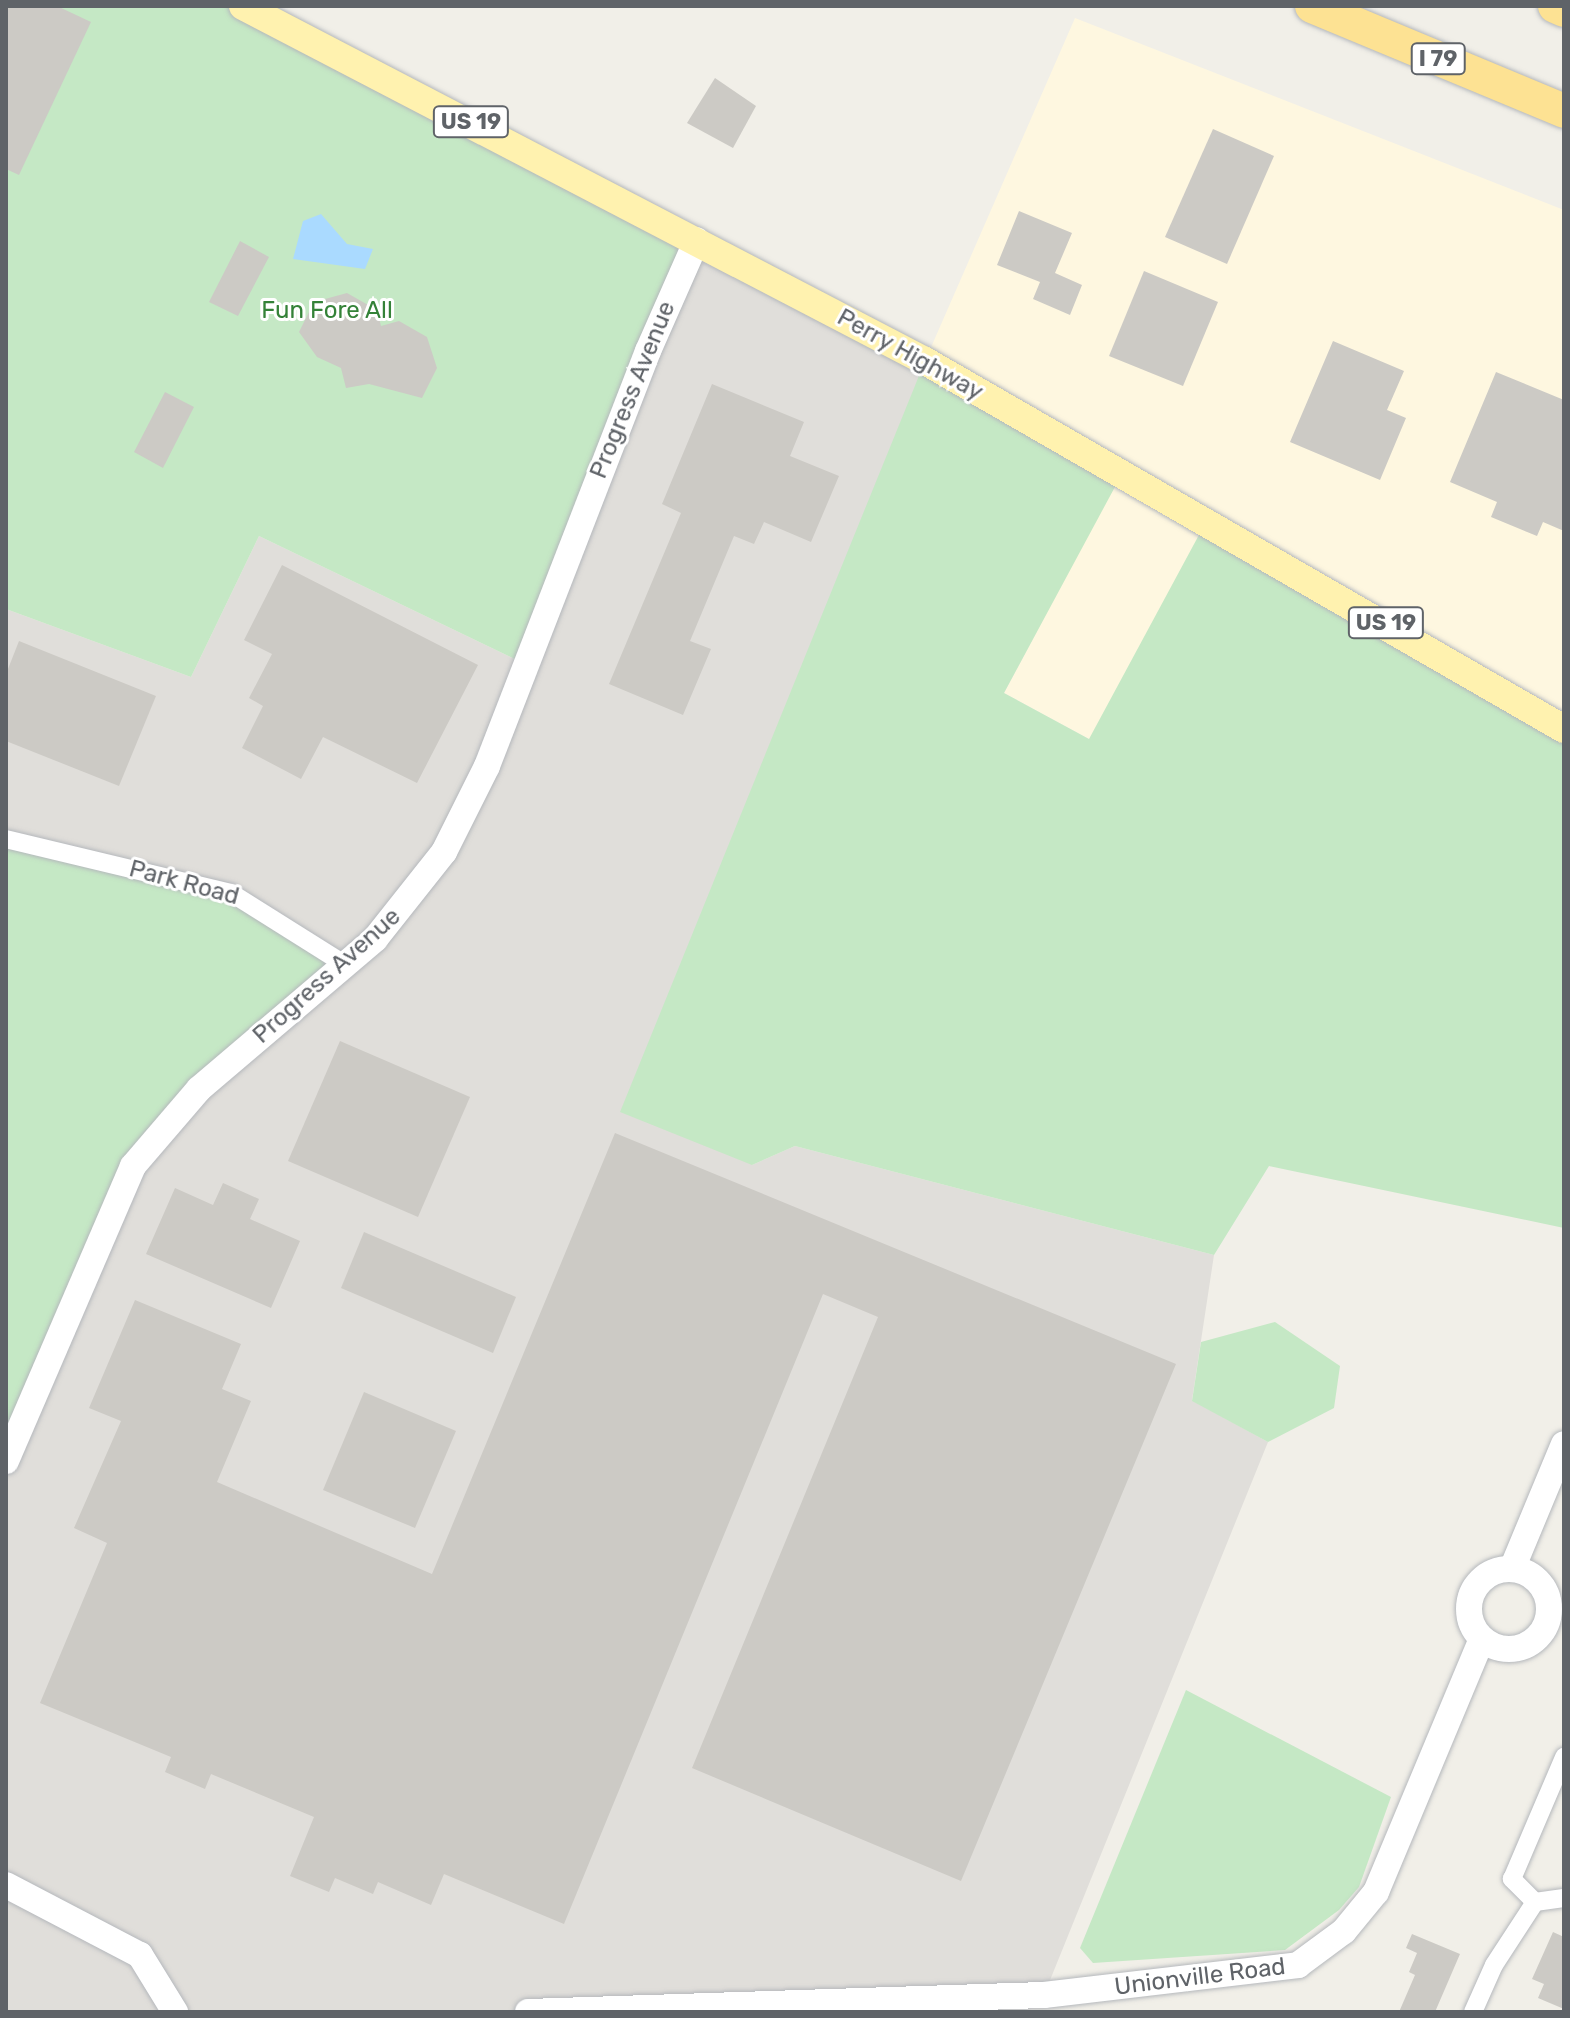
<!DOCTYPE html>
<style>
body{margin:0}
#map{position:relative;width:1570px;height:2018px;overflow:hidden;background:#f1efe8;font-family:Rubik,sans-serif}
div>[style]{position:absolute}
.commercial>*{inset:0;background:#fef7e0}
.industrial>*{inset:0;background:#e0deda}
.green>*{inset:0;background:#c5e8c5}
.water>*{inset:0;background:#aadaff}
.building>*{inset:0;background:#cccac5}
.roads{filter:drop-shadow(0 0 2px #b5b8bc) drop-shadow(0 0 2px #b5b8bc)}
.street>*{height:18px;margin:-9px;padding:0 9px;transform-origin:9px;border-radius:9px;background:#fff}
.secondary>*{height:26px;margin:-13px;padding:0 13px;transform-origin:13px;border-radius:13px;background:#fff}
.secondary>.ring{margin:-13px;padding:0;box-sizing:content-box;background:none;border:26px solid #fff;border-radius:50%}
.primary>*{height:28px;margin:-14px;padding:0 14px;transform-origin:14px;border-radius:14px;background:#fff2af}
.highway>*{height:34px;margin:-17px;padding:0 17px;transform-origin:17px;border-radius:17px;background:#fde293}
span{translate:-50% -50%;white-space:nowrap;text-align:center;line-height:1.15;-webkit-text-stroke:6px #fff;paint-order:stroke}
.shield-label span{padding:2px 6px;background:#fff;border:2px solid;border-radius:6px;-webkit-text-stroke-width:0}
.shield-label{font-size:22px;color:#5f6368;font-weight:700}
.park-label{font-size:24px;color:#348238}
.street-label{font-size:24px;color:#5f6368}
.frame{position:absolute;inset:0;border:8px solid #5f6368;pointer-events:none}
</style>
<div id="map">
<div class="commercial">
<div style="clip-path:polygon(1075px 18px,1564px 210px,1564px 729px,1089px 739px,1004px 693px,1122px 472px,925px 361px)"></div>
</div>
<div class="industrial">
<div style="clip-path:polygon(697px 240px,925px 361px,752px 1165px,795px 1146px,1214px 1255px,1192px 1400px,1268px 1442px,1044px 1995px,528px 2012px,7px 2012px,6px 609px,191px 677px,259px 536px,525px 664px)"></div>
</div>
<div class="green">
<div style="clip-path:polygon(6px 6px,243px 6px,697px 240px,525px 664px,259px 536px,191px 677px,6px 609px)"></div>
<div style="clip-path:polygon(925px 361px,1123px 472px,1004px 693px,1089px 739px,1207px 520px,1564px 729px,1564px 1228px,1269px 1166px,1214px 1255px,795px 1146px,752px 1165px,620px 1112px)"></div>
<div style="clip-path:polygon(6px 839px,215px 889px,346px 965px,148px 1145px,6px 1461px)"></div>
<div style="clip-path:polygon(1275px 1322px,1340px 1366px,1334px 1408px,1268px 1442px,1192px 1401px,1201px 1342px)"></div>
<div style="clip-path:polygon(1186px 1690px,1391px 1797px,1359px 1887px,1339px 1910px,1285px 1950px,1093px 1963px,1080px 1948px)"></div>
</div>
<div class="water">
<div style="clip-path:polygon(321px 214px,347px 244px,373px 249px,365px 269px,293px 259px,303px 221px)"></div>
</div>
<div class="building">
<div style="clip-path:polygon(6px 6px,57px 6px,91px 22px,19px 175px,6px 169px)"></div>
<div style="clip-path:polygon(715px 78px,756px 106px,733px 148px,687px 123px)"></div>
<div style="clip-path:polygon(1213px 129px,1274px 156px,1227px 264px,1165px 237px)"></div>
<div style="clip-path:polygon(1019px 211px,1072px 233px,1055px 273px,1082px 285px,1070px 315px,1033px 299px,1040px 282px,997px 265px)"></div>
<div style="clip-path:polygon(240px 241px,269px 257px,238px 316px,209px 302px)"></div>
<div style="clip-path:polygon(1144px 271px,1218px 302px,1183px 386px,1109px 356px)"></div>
<div style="clip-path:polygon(347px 293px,377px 310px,381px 326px,399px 321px,427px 337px,437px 368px,422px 398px,369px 384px,346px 388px,341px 368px,317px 357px,299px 332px,314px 302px)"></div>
<div style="clip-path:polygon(1333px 341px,1404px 371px,1387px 410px,1406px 418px,1380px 480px,1290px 442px)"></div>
<div style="clip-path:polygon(1496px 372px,1564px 400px,1564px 531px,1543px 522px,1537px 536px,1491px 517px,1497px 502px,1450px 482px)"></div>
<div style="clip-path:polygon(712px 384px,804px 422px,790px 456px,839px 476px,811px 542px,764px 522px,754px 544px,734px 536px,690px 641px,711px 649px,683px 715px,609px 684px,681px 513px,662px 504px)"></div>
<div style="clip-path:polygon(165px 392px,194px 407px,163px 468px,134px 452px)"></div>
<div style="clip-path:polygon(282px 565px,478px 665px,417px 783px,323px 737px,301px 779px,242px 748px,263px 706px,249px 698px,272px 654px,244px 640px)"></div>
<div style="clip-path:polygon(19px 641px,156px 696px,119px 786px,6px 741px,6px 674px)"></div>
<div style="clip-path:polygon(340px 1041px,470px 1097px,418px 1217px,288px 1161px)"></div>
<div style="clip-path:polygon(615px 1133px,1176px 1364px,961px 1881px,692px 1768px,878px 1317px,823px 1294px,564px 1924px,444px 1874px,431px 1905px,378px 1882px,373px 1894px,335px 1878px,329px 1892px,290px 1876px,314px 1817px,211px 1774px,205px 1789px,165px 1772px,171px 1757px,40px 1703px,107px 1543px,74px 1528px,121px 1421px,89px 1408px,135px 1300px,241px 1344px,222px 1389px,251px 1401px,217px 1482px,432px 1574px)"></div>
<div style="clip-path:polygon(223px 1183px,259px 1199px,250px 1219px,300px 1241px,271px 1308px,146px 1254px,175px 1188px,213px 1205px)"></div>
<div style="clip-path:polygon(364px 1232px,516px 1297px,493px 1353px,341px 1288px)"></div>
<div style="clip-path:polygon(364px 1392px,456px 1431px,415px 1528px,323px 1490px)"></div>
<div style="clip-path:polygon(1553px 1932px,1564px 1937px,1564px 2009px,1538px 1998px,1544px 1984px,1532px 1979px)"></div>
<div style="clip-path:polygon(1412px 1934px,1460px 1954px,1435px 2012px,1399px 2012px,1415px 1975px,1409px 1972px,1417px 1953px,1406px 1948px)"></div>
</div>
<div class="roads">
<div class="street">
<div style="left:6px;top:839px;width:231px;rotate:13.5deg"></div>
<div style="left:231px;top:893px;width:136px;rotate:32.1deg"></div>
<div style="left:1535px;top:1902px;width:33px;rotate:-135deg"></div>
<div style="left:1512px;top:1879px;width:133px;rotate:-66.9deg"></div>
<div style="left:1473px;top:2012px;width:51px;rotate:-65.9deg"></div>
<div style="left:1494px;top:1965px;width:75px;rotate:-56.9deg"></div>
<div style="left:1535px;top:1902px;width:29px;rotate:-8deg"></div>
</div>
<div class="secondary">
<div style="left:6px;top:1461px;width:321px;rotate:-66.7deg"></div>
<div style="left:133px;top:1166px;width:101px;rotate:-49.4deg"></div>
<div style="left:199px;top:1089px;width:231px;rotate:-40.4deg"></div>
<div style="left:375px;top:939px;width:111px;rotate:-51.6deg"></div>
<div style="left:444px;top:852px;width:96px;rotate:-63.4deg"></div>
<div style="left:487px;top:766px;width:445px;rotate:-68.8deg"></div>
<div style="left:648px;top:351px;width:121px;rotate:-66.2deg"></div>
<div style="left:1512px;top:1569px;width:135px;rotate:-67.4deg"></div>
<div class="ring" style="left:1469px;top:1569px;width:54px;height:54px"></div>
<div style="left:6px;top:1885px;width:151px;rotate:27.6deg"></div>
<div style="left:140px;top:1955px;width:67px;rotate:58.4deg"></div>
<div style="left:528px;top:2012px;width:516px;rotate:-1.89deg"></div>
<div style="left:1044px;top:1995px;width:256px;rotate:-6.7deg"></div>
<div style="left:1298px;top:1965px;width:57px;rotate:-36.5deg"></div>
<div style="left:1344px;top:1931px;width:50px;rotate:-50.6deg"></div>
<div style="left:1376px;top:1892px;width:274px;rotate:-67.3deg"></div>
</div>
<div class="primary">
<div style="left:243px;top:6px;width:769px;rotate:27.5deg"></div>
<div style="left:925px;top:361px;width:737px;rotate:29.94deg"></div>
</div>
<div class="highway">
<div style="left:1312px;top:6px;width:273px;rotate:22.6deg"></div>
<div style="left:1555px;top:6px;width:10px;rotate:24deg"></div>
</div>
</div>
<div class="shield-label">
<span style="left:1438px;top:59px">I 79</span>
<span style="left:471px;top:122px">US 19</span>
<span style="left:1386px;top:623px">US 19</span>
</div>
<div class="park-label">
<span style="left:327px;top:311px">Fun Fore All</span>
</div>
<div class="street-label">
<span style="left:910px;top:355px;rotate:29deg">Perry Highway</span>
<span style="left:633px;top:390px;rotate:-68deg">Progress Avenue</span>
<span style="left:184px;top:883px;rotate:15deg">Park Road</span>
<span style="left:327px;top:976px;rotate:-42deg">Progress Avenue</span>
<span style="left:1200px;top:1977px;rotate:-7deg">Unionville Road</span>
</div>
<div class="frame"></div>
</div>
